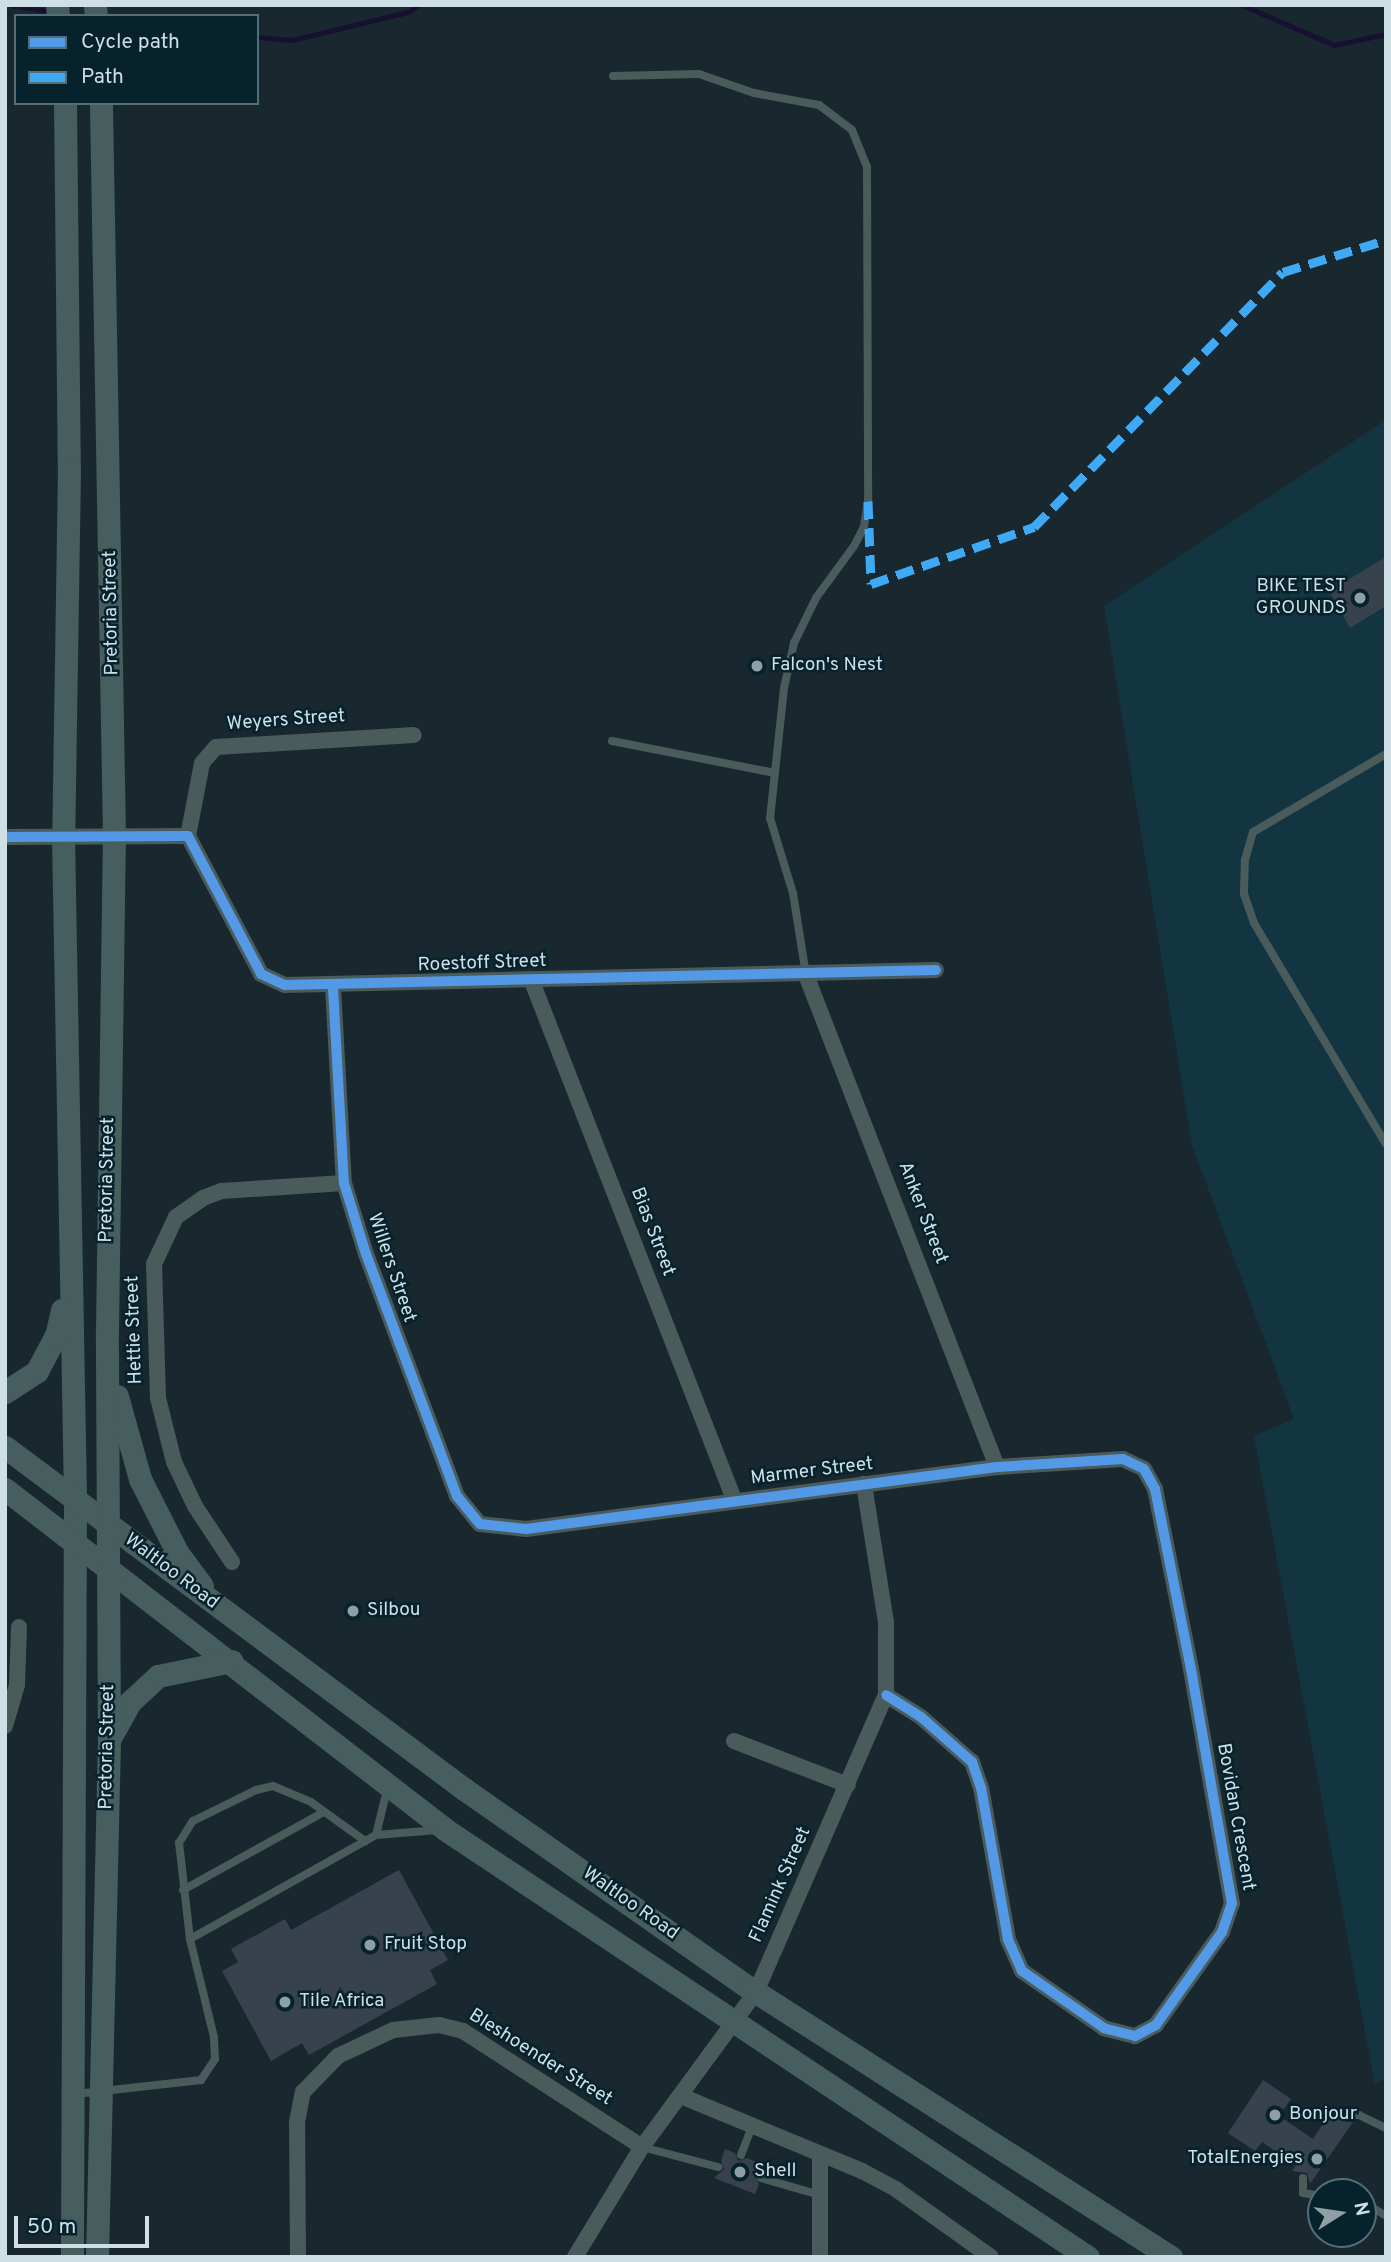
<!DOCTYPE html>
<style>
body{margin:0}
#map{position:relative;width:1391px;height:2262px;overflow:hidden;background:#19282f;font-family:Overpass,sans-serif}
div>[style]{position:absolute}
.built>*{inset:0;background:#133542}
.stream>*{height:5px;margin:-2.5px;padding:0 2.5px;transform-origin:2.5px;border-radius:2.5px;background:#181031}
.building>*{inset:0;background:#37424c}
.lane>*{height:8px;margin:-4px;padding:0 4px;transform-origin:4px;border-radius:4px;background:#495b5b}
.street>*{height:16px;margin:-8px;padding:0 8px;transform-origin:8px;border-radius:8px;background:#495b5b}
.secondary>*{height:23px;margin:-11.5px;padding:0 11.5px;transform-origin:11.5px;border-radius:11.5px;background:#465e5e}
.quiet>*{height:9px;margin-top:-4.5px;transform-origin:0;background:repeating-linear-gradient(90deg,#3fa9f5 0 18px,transparent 0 27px)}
.cycleway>*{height:10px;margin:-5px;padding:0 5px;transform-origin:5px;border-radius:5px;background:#5399e6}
.dots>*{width:19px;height:19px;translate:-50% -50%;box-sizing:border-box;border:4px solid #06232d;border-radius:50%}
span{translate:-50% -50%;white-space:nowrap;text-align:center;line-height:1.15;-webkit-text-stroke:5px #06232d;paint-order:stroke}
.poi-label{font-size:19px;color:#cfdfe6}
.right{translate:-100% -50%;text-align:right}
.left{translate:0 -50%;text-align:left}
.street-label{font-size:19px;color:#cfdfe6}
.frame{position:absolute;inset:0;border:7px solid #cfdfe6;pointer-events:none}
.legend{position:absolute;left:14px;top:14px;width:245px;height:91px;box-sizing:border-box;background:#06232d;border:2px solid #566e77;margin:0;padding:9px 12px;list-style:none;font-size:21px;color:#cfdfe6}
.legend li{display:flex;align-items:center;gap:14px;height:35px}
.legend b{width:35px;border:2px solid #566e77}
.north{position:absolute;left:1307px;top:2178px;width:70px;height:70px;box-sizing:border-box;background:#06232d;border:2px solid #566e77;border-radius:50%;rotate:78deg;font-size:19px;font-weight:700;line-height:28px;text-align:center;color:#cfdfe6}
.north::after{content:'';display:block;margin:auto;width:24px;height:32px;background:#8f9fa6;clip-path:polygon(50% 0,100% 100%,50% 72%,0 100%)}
.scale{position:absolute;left:14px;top:2216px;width:135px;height:32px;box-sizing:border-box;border:4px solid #cfdfe6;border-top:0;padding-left:9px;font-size:21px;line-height:24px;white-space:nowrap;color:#cfdfe6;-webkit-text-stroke:5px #06232d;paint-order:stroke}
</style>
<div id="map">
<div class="built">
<div style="clip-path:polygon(1386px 420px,1386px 2077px,1375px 2085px,1254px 1436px,1294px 1419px,1192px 1145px,1104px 606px)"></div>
</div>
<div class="stream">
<div style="left:11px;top:5px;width:42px;rotate:9.7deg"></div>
<div style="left:1242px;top:5px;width:100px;rotate:23.5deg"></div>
<div style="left:1334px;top:45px;width:53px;rotate:-11.9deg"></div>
<div style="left:257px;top:37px;width:35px;rotate:5deg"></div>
<div style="left:292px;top:40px;width:119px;rotate:-13.6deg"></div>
<div style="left:408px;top:12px;width:13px;rotate:-32deg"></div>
</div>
<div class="building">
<div style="clip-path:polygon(1386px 557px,1386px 606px,1350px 628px,1329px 591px)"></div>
<div style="clip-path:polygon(399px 1870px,448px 1960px,430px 1970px,437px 1984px,309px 2055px,302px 2043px,271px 2061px,222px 1971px,238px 1962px,231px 1949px,285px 1919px,291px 1930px)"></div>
<div style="clip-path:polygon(1263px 2080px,1291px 2099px,1279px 2116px,1313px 2139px,1334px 2107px,1342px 2120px,1353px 2122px,1310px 2184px,1307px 2173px,1292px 2171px,1296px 2165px,1262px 2142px,1255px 2151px,1228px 2133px)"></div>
<div style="clip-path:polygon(725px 2149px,735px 2153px,738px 2161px,747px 2158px,766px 2166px,755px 2176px,759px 2184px,755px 2194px,714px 2178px,724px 2169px,721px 2161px)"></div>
</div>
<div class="lane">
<div style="left:613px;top:76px;width:86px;rotate:-1.3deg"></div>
<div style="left:699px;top:74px;width:58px;rotate:19.1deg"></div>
<div style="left:754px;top:93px;width:66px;rotate:10.5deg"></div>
<div style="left:819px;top:105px;width:41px;rotate:37.1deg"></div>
<div style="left:852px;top:130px;width:40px;rotate:68deg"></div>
<div style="left:867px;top:167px;width:334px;rotate:89.8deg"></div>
<div style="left:868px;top:501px;width:26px;rotate:99deg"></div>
<div style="left:864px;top:527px;width:21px;rotate:118deg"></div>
<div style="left:854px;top:546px;width:64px;rotate:126.2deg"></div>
<div style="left:816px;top:598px;width:50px;rotate:116.1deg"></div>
<div style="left:794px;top:643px;width:46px;rotate:102.5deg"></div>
<div style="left:784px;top:688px;width:131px;rotate:96.1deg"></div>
<div style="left:770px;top:818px;width:78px;rotate:73deg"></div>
<div style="left:793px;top:893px;width:83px;rotate:81deg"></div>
<div style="left:612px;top:741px;width:166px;rotate:11.1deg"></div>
<div style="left:1386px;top:754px;width:154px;rotate:149.6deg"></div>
<div style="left:1253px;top:832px;width:29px;rotate:106deg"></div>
<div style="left:1245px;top:860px;width:34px;rotate:92deg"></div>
<div style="left:1244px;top:894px;width:31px;rotate:71deg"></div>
<div style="left:1254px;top:923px;width:257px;rotate:59.2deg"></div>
<div style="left:376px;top:1835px;width:46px;rotate:-76.3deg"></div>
<div style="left:183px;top:1890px;width:161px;rotate:-29deg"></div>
<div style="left:190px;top:1939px;width:97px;rotate:-96.5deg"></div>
<div style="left:179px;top:1843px;width:26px;rotate:-58deg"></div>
<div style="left:193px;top:1821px;width:70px;rotate:-26.2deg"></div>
<div style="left:256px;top:1790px;width:17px;rotate:-13deg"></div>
<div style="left:273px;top:1786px;width:41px;rotate:22.8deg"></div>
<div style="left:311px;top:1802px;width:67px;rotate:35.8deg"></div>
<div style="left:76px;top:2094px;width:126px;rotate:-6.4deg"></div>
<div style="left:201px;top:2080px;width:25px;rotate:-56deg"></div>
<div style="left:215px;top:2059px;width:22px;rotate:-93deg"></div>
<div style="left:214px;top:2037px;width:101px;rotate:-103.8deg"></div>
<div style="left:190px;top:1939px;width:213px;rotate:-29.2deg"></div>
<div style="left:376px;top:1835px;width:62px;rotate:-4.6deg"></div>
<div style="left:1346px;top:2115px;width:13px"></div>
<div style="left:1359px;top:2115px;width:30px;rotate:26deg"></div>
<div style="left:642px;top:2147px;width:79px;rotate:14.7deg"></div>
<div style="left:741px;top:2155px;width:31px;rotate:-69deg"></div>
<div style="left:761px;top:2178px;width:61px;rotate:16.1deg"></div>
<div style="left:1303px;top:2178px;width:15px;rotate:90deg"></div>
<div style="left:1303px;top:2193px;width:18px;rotate:9deg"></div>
<div style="left:1363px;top:2202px;width:27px;rotate:31deg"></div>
</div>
<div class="street">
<div style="left:188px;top:836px;width:74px;rotate:-79.1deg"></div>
<div style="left:202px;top:763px;width:21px;rotate:-49deg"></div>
<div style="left:216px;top:747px;width:198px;rotate:-3.5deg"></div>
<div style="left:5px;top:837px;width:183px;rotate:-0.3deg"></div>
<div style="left:188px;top:836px;width:156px;rotate:62.1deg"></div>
<div style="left:261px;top:974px;width:26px;rotate:25deg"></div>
<div style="left:285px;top:985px;width:651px;rotate:-1.32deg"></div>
<div style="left:806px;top:975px;width:528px;rotate:68.78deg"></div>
<div style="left:531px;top:979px;width:558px;rotate:68.68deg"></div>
<div style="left:333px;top:988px;width:195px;rotate:86.8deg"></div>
<div style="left:344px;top:1183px;width:74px;rotate:72.8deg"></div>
<div style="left:366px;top:1254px;width:259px;rotate:69.4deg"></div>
<div style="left:457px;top:1496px;width:36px;rotate:51deg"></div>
<div style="left:480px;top:1524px;width:46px;rotate:6.2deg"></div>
<div style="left:526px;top:1529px;width:475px;rotate:-7.5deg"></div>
<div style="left:997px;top:1467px;width:126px;rotate:-3.6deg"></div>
<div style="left:1123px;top:1459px;width:23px;rotate:25deg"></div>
<div style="left:1144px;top:1469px;width:23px;rotate:61deg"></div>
<div style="left:1155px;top:1489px;width:184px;rotate:78.7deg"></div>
<div style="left:1191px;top:1669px;width:238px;rotate:80.1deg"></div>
<div style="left:1232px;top:1903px;width:31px;rotate:109deg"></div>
<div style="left:1222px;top:1932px;width:114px;rotate:125.4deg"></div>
<div style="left:1156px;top:2025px;width:24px;rotate:152deg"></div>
<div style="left:1135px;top:2036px;width:32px;rotate:-166deg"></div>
<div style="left:1104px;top:2028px;width:100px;rotate:-145.2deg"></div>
<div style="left:1022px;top:1971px;width:35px;rotate:-114deg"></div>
<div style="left:1008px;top:1939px;width:153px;rotate:-100.1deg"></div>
<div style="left:981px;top:1788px;width:28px;rotate:-109deg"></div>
<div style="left:972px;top:1762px;width:68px;rotate:-138.6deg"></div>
<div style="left:921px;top:1717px;width:41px;rotate:-147.8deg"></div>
<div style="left:232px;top:1562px;width:67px;rotate:-123.5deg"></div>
<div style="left:195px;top:1506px;width:49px;rotate:-115.5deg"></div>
<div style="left:174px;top:1462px;width:66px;rotate:-104deg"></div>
<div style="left:158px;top:1398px;width:134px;rotate:-91.7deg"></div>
<div style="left:154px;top:1264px;width:52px;rotate:-64.9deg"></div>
<div style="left:176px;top:1217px;width:33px;rotate:-35deg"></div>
<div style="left:203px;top:1198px;width:19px;rotate:-21deg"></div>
<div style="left:221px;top:1191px;width:123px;rotate:-3.7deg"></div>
<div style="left:5px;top:1726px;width:43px;rotate:-73.7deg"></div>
<div style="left:17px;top:1685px;width:58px;rotate:-88deg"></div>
<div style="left:734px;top:1741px;width:122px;rotate:21.1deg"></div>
<div style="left:681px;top:2096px;width:196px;rotate:22.5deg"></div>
<div style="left:862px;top:2171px;width:40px;rotate:28deg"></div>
<div style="left:897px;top:2190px;width:115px;rotate:35.5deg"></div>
<div style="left:820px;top:2155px;width:102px;rotate:90deg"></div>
<div style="left:298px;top:2257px;width:135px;rotate:-90.4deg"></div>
<div style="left:297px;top:2122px;width:31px;rotate:-79deg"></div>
<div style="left:303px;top:2092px;width:50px;rotate:-45.8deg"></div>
<div style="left:338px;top:2056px;width:61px;rotate:-25.3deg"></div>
<div style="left:393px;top:2030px;width:46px;rotate:-6.2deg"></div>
<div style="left:439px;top:2025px;width:25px;rotate:14deg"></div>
<div style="left:463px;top:2031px;width:213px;rotate:32.9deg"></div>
<div style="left:575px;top:2257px;width:129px;rotate:-58.7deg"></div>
<div style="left:642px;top:2147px;width:192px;rotate:-53.7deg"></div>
<div style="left:756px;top:1992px;width:324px;rotate:-66.4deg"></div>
<div style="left:886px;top:1695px;width:73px;rotate:-90deg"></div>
<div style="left:886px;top:1622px;width:140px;rotate:-99.1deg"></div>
</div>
<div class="secondary">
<div style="left:57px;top:5px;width:11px;rotate:85deg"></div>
<div style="left:95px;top:5px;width:11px;rotate:85deg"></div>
<div style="left:65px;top:103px;width:366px;rotate:89.4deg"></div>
<div style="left:69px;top:469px;width:367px;rotate:90.9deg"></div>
<div style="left:63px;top:836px;width:663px;rotate:88.96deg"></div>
<div style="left:75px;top:1499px;width:758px;rotate:90.23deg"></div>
<div style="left:5px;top:1392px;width:38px;rotate:-33deg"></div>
<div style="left:37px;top:1371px;width:40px;rotate:-62deg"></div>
<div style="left:56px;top:1336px;width:27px;rotate:-77deg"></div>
<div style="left:117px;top:1396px;width:86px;rotate:74.5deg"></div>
<div style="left:140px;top:1479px;width:82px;rotate:63.1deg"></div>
<div style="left:177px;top:1552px;width:42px;rotate:53.7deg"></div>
<div style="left:5px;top:1447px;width:572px;rotate:36.69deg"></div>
<div style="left:464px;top:1789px;width:346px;rotate:34.9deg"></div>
<div style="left:748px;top:1987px;width:502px;rotate:32.55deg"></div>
<div style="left:5px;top:1489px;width:557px;rotate:37.71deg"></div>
<div style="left:446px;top:1830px;width:771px;rotate:33.63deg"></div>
<div style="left:110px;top:1738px;width:41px;rotate:-60.9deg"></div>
<div style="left:130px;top:1702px;width:38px;rotate:-43deg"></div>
<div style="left:158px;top:1676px;width:75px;rotate:-11.6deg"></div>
<div style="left:97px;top:2257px;width:517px;rotate:-88.67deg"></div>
<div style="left:109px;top:1740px;width:409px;rotate:-90.3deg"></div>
<div style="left:107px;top:1331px;width:495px;rotate:-89.2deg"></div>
<div style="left:114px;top:836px;width:733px;rotate:-91.02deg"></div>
</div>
<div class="quiet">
<div style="left:868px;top:501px;width:83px;rotate:87.9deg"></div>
<div style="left:871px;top:584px;width:173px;rotate:-19.3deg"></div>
<div style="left:1034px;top:527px;width:356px;rotate:-45.7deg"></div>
<div style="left:1283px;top:272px;width:108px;rotate:-17.3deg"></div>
</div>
<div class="cycleway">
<div style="left:5px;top:837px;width:183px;rotate:-0.3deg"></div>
<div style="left:188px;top:836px;width:156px;rotate:62.1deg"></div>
<div style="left:261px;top:974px;width:26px;rotate:25deg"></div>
<div style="left:285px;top:985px;width:651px;rotate:-1.32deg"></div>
<div style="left:333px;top:988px;width:195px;rotate:86.8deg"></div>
<div style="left:344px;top:1183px;width:74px;rotate:72.8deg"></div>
<div style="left:366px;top:1254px;width:259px;rotate:69.4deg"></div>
<div style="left:457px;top:1496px;width:36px;rotate:51deg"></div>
<div style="left:480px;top:1524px;width:46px;rotate:6.2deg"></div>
<div style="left:526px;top:1529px;width:475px;rotate:-7.5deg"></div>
<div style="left:997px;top:1467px;width:126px;rotate:-3.6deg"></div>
<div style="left:1123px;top:1459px;width:23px;rotate:25deg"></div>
<div style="left:1144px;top:1469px;width:23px;rotate:61deg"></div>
<div style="left:1155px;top:1489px;width:184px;rotate:78.7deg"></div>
<div style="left:1191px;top:1669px;width:238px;rotate:80.1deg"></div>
<div style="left:1232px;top:1903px;width:31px;rotate:109deg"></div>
<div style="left:1222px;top:1932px;width:114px;rotate:125.4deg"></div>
<div style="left:1156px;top:2025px;width:24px;rotate:152deg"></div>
<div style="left:1135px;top:2036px;width:32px;rotate:-166deg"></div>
<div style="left:1104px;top:2028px;width:100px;rotate:-145.2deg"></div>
<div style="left:1022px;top:1971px;width:35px;rotate:-114deg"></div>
<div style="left:1008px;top:1939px;width:153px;rotate:-100.1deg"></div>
<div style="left:981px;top:1788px;width:28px;rotate:-109deg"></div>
<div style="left:972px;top:1762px;width:68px;rotate:-138.6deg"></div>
<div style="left:921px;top:1717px;width:41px;rotate:-147.8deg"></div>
</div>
<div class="dots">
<div style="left:1360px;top:598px;background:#8f9fa6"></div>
<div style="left:757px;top:666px;background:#8f9fa6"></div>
<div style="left:353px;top:1611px;background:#8f9fa6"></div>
<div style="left:370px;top:1945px;background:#8f9fa6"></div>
<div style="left:285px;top:2002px;background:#8f9fa6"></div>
<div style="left:1275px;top:2115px;background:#8f9fa6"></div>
<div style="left:1317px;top:2159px;background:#8f9fa6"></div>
<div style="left:740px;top:2172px;background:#8f9fa6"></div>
</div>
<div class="poi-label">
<span class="right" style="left:1346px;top:598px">BIKE TEST<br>GROUNDS</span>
<span class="left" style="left:771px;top:666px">Falcon's Nest</span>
<span class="left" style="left:367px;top:1611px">Silbou</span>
<span class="left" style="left:384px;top:1945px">Fruit Stop</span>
<span class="left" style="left:299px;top:2002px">Tile Africa</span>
<span class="left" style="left:1289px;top:2115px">Bonjour</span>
<span class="right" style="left:1303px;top:2159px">TotalEnergies</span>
<span class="left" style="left:754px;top:2172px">Shell</span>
</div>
<div class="street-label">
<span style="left:112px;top:613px;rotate:-91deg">Pretoria Street</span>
<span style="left:286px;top:721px;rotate:-4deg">Weyers Street</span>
<span style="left:482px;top:964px;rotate:-2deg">Roestoff Street</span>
<span style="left:108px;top:1180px;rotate:-89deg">Pretoria Street</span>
<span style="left:922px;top:1213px;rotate:69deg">Anker Street</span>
<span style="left:652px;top:1232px;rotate:69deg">Bias Street</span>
<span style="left:391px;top:1268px;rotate:71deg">Willers Street</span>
<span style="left:135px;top:1330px;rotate:-92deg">Hettie Street</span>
<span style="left:812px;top:1472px;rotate:-7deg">Marmer Street</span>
<span style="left:171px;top:1572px;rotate:37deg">Waltloo Road</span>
<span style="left:108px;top:1747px;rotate:-89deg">Pretoria Street</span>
<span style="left:1235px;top:1817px;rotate:80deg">Bovidan Crescent</span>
<span style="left:781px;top:1885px;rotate:-66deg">Flamink Street</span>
<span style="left:630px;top:1904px;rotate:35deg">Waltloo Road</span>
<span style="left:540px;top:2058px;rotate:32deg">Bleshoender Street</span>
</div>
<div class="frame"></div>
<ul class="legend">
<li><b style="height:9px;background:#5399e6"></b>Cycle path</li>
<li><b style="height:9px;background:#3fa9f5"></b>Path</li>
</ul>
<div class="north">N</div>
<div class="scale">50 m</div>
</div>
